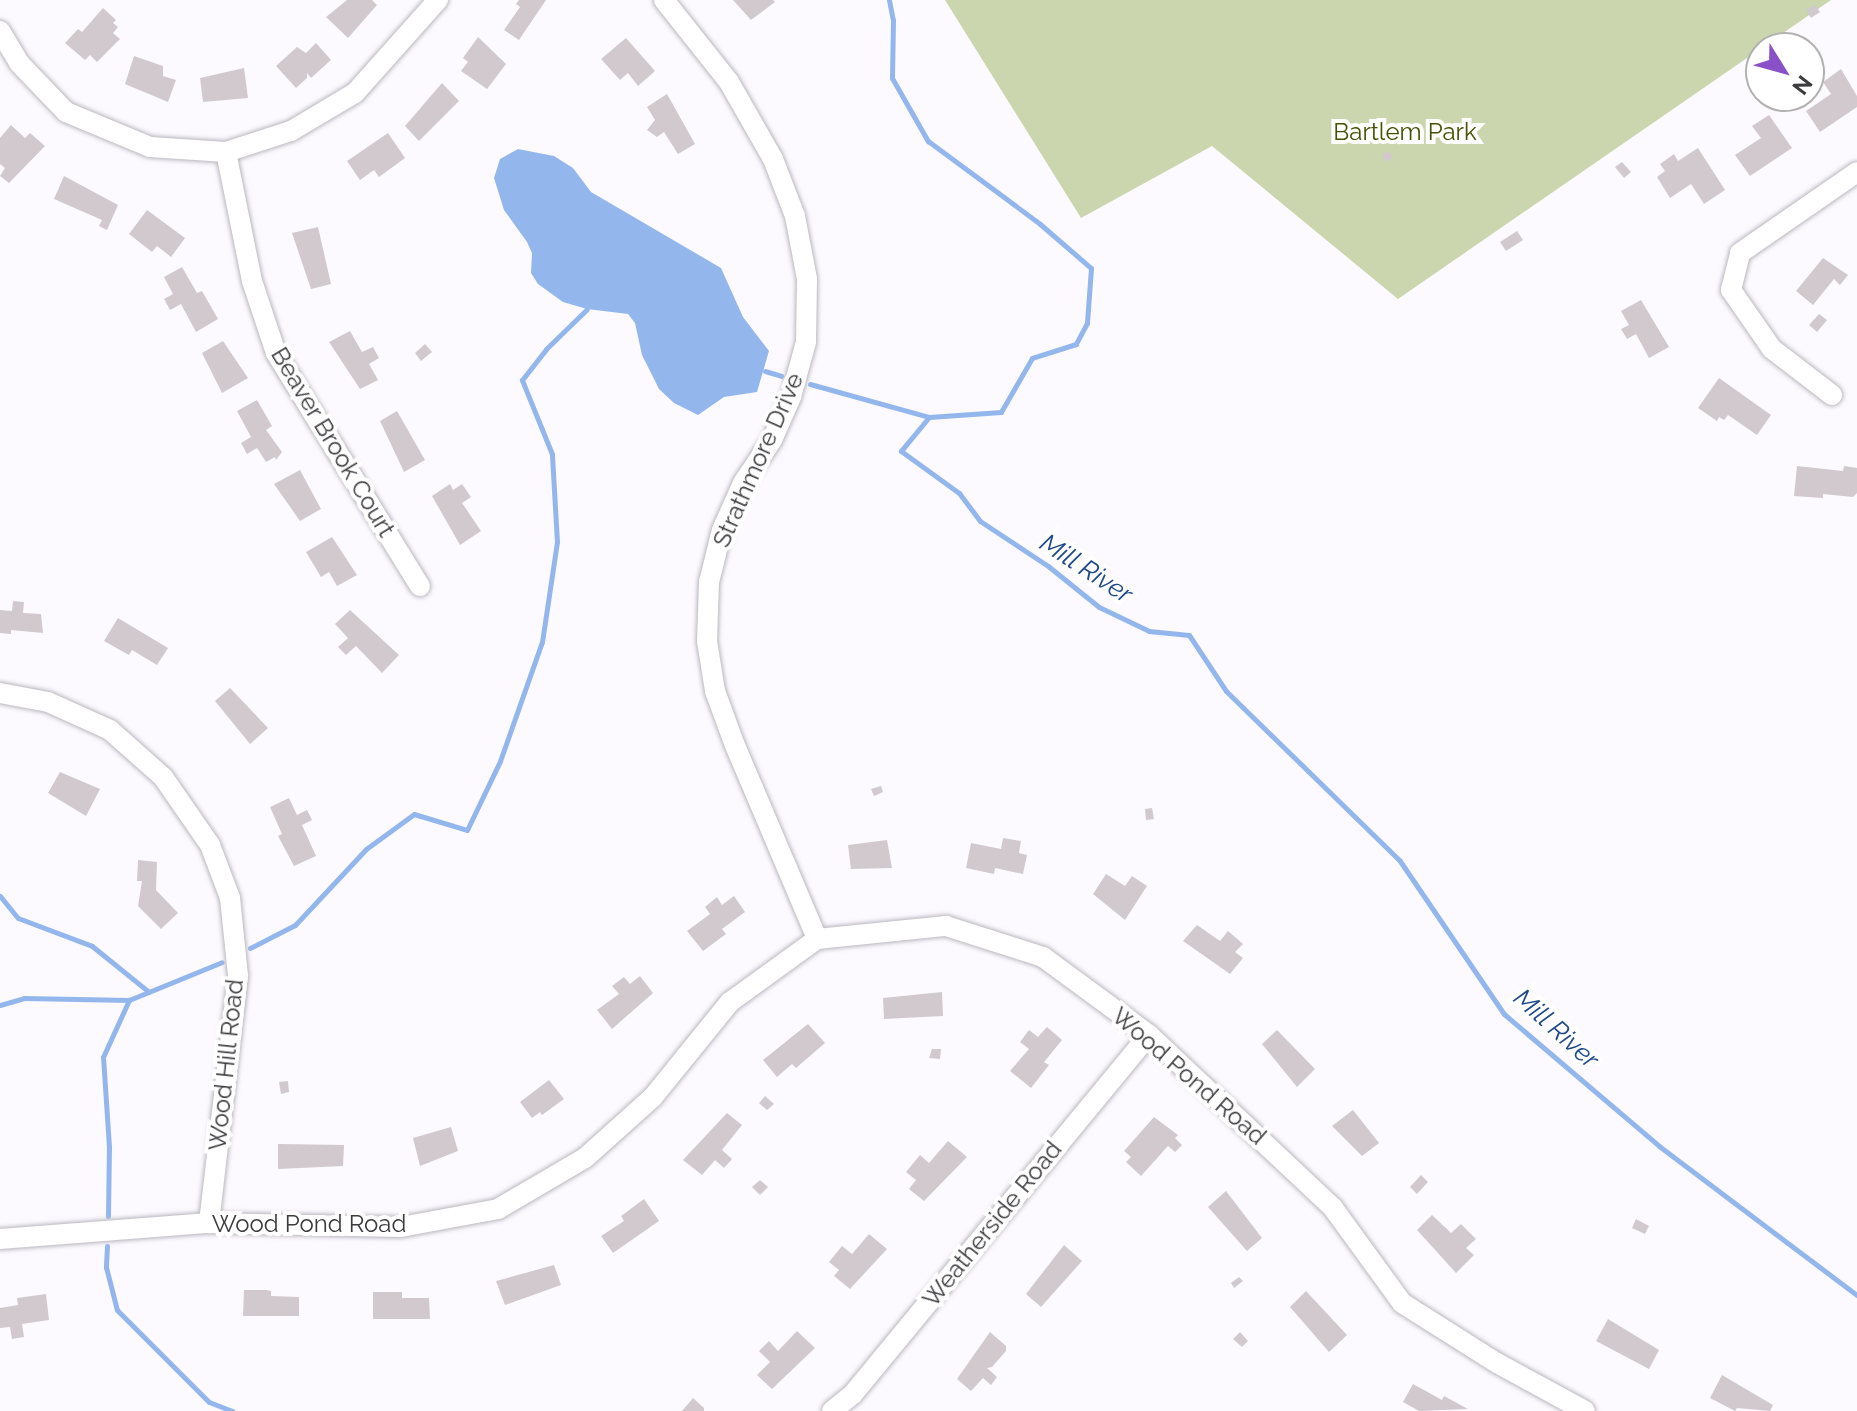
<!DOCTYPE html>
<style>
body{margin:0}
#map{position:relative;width:1857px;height:1411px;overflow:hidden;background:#fcfaff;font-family:Raleway,sans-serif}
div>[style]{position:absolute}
.green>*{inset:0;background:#cbd5ae}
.water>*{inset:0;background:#93b7ed}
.stream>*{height:5px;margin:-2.5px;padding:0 2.5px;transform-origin:2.5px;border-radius:2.5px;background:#93b7ed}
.building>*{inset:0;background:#d1c9ce}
.roads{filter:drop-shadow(0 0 2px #bab8bf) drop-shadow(0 0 2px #bab8bf)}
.street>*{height:20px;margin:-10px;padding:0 10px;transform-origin:10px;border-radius:10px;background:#fff}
span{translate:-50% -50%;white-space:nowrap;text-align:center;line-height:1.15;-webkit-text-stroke:8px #fff;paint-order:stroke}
.park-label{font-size:24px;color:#465104}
.street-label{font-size:24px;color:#3c3b3e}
.water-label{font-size:26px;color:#1f4989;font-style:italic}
.north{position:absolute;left:1745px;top:32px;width:80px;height:80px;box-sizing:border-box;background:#fff;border:2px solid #b1b1b2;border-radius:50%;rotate:127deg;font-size:22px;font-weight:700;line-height:32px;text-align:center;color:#3c3b3e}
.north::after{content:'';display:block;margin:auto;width:28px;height:36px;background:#8851c8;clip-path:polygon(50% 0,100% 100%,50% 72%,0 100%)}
</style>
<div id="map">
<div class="green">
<div style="clip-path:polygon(945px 0,1831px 0,1398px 299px,1212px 146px,1081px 218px)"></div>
</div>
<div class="water">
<div style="clip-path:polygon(518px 149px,554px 156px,573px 168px,591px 192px,721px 268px,743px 317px,769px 351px,757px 392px,724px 397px,698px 415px,674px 403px,659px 389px,642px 355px,635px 323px,628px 314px,587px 309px,563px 302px,538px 284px,531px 273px,532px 253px,527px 242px,504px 210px,494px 178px,500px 159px)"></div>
</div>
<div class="stream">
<div style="left:889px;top:0;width:20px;rotate:79deg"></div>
<div style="left:893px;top:20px;width:58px;rotate:91deg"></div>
<div style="left:892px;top:78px;width:73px;rotate:60.3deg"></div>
<div style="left:928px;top:141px;width:139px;rotate:36.5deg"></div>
<div style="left:1040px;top:224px;width:67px;rotate:40.8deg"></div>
<div style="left:1091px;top:268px;width:55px;rotate:94.2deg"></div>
<div style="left:1087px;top:323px;width:24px;rotate:118deg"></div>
<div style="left:1076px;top:344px;width:46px;rotate:162.3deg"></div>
<div style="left:1032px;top:358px;width:62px;rotate:119.9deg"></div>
<div style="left:1001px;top:412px;width:72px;rotate:176deg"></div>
<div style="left:929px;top:417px;width:44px;rotate:129.5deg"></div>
<div style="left:901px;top:451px;width:72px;rotate:35.9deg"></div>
<div style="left:959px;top:493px;width:35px;rotate:53deg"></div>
<div style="left:980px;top:521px;width:82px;rotate:33.5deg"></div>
<div style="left:1048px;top:566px;width:65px;rotate:38.8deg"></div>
<div style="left:1099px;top:607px;width:55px;rotate:25.6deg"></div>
<div style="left:1149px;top:631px;width:40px;rotate:5.7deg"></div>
<div style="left:1189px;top:635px;width:67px;rotate:56.5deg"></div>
<div style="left:1226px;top:691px;width:243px;rotate:44.3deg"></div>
<div style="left:1400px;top:861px;width:185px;rotate:55.8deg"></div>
<div style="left:1504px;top:1014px;width:204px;rotate:40.4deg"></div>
<div style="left:1659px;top:1146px;width:248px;rotate:37deg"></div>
<div style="left:765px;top:371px;width:17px;rotate:17deg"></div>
<div style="left:810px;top:384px;width:123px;rotate:15.5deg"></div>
<div style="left:0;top:896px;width:28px;rotate:51deg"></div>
<div style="left:18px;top:918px;width:79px;rotate:20.7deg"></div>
<div style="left:92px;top:946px;width:73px;rotate:38.9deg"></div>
<div style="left:250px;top:948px;width:51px;rotate:-27.1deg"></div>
<div style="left:295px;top:925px;width:104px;rotate:-46.9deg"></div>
<div style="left:366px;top:849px;width:59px;rotate:-36.1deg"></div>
<div style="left:414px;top:814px;width:55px;rotate:16.8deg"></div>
<div style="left:467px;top:830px;width:76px;rotate:-64.4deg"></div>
<div style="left:500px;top:761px;width:126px;rotate:-70.6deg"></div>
<div style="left:542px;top:642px;width:101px;rotate:-81.5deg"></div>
<div style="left:557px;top:542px;width:88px;rotate:-93.3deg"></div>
<div style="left:552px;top:454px;width:80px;rotate:-112.1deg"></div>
<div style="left:522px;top:380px;width:39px;rotate:-52deg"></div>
<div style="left:546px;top:349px;width:57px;rotate:-44.3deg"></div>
<div style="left:0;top:1005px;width:25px;rotate:-16deg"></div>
<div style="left:24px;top:998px;width:105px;rotate:1.1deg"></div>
<div style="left:129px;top:1000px;width:100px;rotate:-22.2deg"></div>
<div style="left:108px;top:1216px;width:69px;rotate:-89.2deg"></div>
<div style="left:109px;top:1147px;width:90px;rotate:-93.8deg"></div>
<div style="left:103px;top:1057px;width:63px;rotate:-65.5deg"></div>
<div style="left:107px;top:1246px;width:21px;rotate:93deg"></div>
<div style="left:106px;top:1267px;width:44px;rotate:75.7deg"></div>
<div style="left:117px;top:1310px;width:130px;rotate:45deg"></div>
<div style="left:209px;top:1402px;width:25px;rotate:21deg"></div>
</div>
<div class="building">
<div style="clip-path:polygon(347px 0,372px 0,377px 5px,348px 38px,326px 17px)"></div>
<div style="clip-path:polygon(519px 0,546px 0,519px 40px,504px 30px,520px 7px,516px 4px)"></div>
<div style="clip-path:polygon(733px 0,773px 0,775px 2px,751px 20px)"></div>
<div style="clip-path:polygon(1815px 5px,1820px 12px,1811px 18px,1806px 10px)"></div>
<div style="clip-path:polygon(103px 8px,116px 20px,113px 23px,118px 27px,113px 33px,120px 39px,97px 62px,90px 55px,85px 60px,65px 43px,78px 29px,82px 32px)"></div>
<div style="clip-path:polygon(478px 37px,506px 64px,487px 89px,461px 71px,468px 62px,463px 58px)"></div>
<div style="clip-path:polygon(626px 38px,655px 71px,638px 86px,628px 73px,620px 80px,601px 59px)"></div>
<div style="clip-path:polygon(316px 43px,331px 60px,311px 78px,307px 73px,307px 78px,296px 88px,276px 66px,297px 47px,306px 53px)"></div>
<div style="clip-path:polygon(134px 56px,163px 66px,163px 76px,176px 80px,168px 102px,125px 84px)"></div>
<div style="clip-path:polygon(244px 68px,248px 98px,203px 102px,200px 78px)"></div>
<div style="clip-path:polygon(1841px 69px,1857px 96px,1857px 107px,1820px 132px,1806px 111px,1831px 94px,1823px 82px)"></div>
<div style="clip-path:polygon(442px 83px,459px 101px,419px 141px,405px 126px)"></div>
<div style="clip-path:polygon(667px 94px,695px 144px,678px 154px,664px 132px,657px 137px,647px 130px,655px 120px,647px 107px)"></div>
<div style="clip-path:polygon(1769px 115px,1792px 148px,1750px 176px,1735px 155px,1761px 138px,1752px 126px)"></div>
<div style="clip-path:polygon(11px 125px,25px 138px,30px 133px,45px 146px,9px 183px,0 176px,5px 168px,0 164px,0 138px)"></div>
<div style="clip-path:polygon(388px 133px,405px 158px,379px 177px,374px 170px,360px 180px,347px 161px)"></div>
<div style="clip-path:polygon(1698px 148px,1725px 190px,1704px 204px,1691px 184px,1670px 198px,1657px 177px,1665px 171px,1660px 164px,1674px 154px,1678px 161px)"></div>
<div style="clip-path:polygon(1388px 151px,1393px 157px,1386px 162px,1382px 155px)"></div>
<div style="clip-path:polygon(1622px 162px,1631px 172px,1624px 178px,1615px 167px)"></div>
<div style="clip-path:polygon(64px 176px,118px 205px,107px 230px,99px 226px,102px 220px,54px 199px)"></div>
<div style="clip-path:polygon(147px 210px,185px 238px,171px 257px,157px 246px,152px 252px,129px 234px)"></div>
<div style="clip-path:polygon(318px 227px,331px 284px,311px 289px,292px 233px)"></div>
<div style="clip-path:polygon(1517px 231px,1523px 240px,1506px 251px,1500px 242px)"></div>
<div style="clip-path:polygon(1823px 258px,1848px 275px,1840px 285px,1834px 279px,1813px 305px,1796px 291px)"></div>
<div style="clip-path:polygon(182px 267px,197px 293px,202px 291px,218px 319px,196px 332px,181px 304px,170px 310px,164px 299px,173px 294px,164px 277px)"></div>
<div style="clip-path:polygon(1641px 300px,1669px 347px,1649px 358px,1636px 334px,1627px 339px,1621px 329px,1629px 325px,1621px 311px)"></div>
<div style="clip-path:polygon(1819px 314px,1827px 320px,1817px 332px,1809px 325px)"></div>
<div style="clip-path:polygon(350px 331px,362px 352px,373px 347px,379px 358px,369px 364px,378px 380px,360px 389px,329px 342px)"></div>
<div style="clip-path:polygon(223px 341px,248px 378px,222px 393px,202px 353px)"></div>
<div style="clip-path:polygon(425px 344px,432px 352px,421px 361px,415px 353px)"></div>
<div style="clip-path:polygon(1719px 378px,1771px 415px,1757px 435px,1728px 415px,1724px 420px,1719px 417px,1717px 421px,1698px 408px)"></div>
<div style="clip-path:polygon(257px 400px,272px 426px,266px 430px,282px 452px,276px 460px,275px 457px,266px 462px,257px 448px,247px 454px,241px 443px,251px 437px,237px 411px)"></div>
<div style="clip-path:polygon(397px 411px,425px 460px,404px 472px,380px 421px)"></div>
<div style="clip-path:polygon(1797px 466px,1843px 471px,1844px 466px,1857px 468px,1857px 493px,1853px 497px,1823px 494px,1823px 498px,1794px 496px)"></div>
<div style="clip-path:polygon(300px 470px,321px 509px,300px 521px,274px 484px)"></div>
<div style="clip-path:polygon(450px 484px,453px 490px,462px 484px,471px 497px,462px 503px,481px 531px,460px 545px,432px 496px)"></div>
<div style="clip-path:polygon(332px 537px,357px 575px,337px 586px,329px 572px,321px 577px,306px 552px)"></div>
<div style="clip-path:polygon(13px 601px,24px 602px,23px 613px,41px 614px,43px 633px,11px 630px,11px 634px,0 633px,0 610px,12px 611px)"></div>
<div style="clip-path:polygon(350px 610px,399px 655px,382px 673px,356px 646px,346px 655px,338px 647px,348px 638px,335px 624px)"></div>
<div style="clip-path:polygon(118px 618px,168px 648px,157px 665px,132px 650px,129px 655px,104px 641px)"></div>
<div style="clip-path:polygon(230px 688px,268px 728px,250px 744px,215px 701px)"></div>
<div style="clip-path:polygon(60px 772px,100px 789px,86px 816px,48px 793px)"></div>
<div style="clip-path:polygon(881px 786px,883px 792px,874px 796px,871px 789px)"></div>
<div style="clip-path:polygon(289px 798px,297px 815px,307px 810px,312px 820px,302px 825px,316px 856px,294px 866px,278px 836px,282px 834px,270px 807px)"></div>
<div style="clip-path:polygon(1152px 808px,1154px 819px,1146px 820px,1145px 809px)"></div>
<div style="clip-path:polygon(1003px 838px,1021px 841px,1019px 853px,1027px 855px,1023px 874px,995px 868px,994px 874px,966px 868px,971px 843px,1001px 849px)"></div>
<div style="clip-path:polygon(887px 840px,892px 868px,851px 869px,848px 845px)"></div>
<div style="clip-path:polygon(138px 860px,157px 862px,156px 890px,178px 913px,161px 929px,138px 906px,142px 881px,137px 881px)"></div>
<div style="clip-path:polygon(1106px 874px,1125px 886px,1132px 876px,1147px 886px,1125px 920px,1093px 894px)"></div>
<div style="clip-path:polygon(734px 896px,745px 912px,722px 929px,726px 934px,703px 951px,687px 931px,710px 914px,705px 907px,717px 897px,722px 905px)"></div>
<div style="clip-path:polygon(1197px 925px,1220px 941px,1228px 931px,1243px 944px,1235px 952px,1243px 958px,1230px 974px,1183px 941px)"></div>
<div style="clip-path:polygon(640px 976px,653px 993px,612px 1029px,597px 1010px,619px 994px,612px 986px,624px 977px,630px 984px)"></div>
<div style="clip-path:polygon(942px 992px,943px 1016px,884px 1019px,883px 998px)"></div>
<div style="clip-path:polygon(808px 1024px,825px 1043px,796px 1068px,792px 1064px,777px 1077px,763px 1060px)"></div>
<div style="clip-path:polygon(1047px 1027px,1062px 1040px,1044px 1062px,1049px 1065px,1031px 1088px,1010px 1071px,1029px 1049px,1020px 1042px,1029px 1030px,1038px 1037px)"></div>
<div style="clip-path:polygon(1277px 1030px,1315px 1069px,1297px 1087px,1262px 1044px)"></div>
<div style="clip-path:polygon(932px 1049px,941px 1049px,940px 1059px,929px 1058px)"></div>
<div style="clip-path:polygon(549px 1080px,564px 1099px,542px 1115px,540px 1112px,532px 1118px,520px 1102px)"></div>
<div style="clip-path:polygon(288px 1081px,289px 1092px,281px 1094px,279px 1082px)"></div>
<div style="clip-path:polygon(765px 1096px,774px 1104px,767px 1110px,759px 1103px)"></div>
<div style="clip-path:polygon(1353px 1110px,1379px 1143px,1362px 1156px,1332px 1126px)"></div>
<div style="clip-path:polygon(727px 1113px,742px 1125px,722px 1150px,732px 1159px,724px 1168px,715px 1160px,702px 1175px,683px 1160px)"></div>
<div style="clip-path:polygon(1154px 1117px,1178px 1135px,1175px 1138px,1182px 1145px,1175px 1152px,1168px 1146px,1141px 1176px,1126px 1162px,1131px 1157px,1124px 1151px)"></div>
<div style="clip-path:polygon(451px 1127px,458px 1151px,420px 1166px,413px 1138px)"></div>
<div style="clip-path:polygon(948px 1141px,967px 1157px,924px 1201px,909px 1189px,916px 1180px,906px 1172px,920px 1155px,929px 1163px)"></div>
<div style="clip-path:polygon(278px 1144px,344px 1145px,343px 1166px,278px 1169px)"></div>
<div style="clip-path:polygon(1421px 1175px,1428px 1182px,1417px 1194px,1410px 1187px)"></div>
<div style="clip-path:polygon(760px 1180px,768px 1187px,760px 1195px,752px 1187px)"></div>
<div style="clip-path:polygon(1226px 1191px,1262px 1238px,1247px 1251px,1208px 1207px)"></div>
<div style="clip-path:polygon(644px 1199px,659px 1221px,613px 1253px,601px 1236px,624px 1221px,621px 1216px)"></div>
<div style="clip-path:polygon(1432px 1215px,1451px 1233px,1461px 1224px,1476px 1239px,1466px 1248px,1474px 1255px,1456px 1273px,1417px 1230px)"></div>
<div style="clip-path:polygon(1636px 1219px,1649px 1226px,1645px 1234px,1632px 1228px)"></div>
<div style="clip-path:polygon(869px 1234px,887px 1249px,850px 1289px,834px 1276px,839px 1270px,829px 1262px,842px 1246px,852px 1254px)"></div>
<div style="clip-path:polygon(1064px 1245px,1082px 1261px,1041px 1307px,1026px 1294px)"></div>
<div style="clip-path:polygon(554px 1265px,561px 1285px,505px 1305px,496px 1281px)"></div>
<div style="clip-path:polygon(1239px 1277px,1243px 1281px,1234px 1288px,1231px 1283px)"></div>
<div style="clip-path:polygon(244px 1290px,267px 1290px,271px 1291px,271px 1296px,299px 1297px,299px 1316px,243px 1316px)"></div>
<div style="clip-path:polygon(1306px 1291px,1347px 1335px,1329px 1352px,1290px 1307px)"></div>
<div style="clip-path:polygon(373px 1292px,402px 1292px,402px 1298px,429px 1298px,430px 1319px,373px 1319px)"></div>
<div style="clip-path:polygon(46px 1294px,49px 1320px,22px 1324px,24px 1337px,12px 1339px,10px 1327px,0 1328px,0 1308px,18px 1305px,17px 1298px)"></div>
<div style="clip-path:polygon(1608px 1319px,1659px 1350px,1649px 1369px,1596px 1341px)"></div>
<div style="clip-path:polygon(797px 1331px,815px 1348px,772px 1389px,757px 1375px,770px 1362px,759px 1351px,769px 1341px,778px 1351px)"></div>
<div style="clip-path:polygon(990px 1332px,1006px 1346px,1006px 1351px,992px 1367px,987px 1368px,997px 1377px,991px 1385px,983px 1378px,971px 1391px,957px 1379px)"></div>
<div style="clip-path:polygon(1240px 1332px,1248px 1341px,1242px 1347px,1233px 1339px)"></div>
<div style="clip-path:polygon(1722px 1375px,1773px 1405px,1770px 1411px,1737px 1408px,1735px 1411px,1710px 1398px)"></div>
<div style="clip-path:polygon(1413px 1384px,1442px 1400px,1444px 1396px,1468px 1409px,1419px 1411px,1403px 1402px)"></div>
<div style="clip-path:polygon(693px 1398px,704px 1408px,704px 1411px,682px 1411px)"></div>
</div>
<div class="roads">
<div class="street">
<div style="left:664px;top:0;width:105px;rotate:51.6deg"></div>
<div style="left:729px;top:82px;width:89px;rotate:60.3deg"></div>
<div style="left:773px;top:159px;width:61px;rotate:68.9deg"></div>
<div style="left:795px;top:216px;width:64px;rotate:79.2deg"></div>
<div style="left:807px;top:279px;width:63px;rotate:90.9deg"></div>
<div style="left:806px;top:342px;width:57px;rotate:105.3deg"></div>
<div style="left:791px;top:397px;width:47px;rotate:113.8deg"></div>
<div style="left:772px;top:440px;width:52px;rotate:124deg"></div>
<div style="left:743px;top:483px;width:51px;rotate:114.1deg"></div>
<div style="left:722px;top:530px;width:54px;rotate:104deg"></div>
<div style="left:709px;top:582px;width:59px;rotate:91.9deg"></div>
<div style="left:707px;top:641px;width:51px;rotate:80.9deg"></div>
<div style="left:715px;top:691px;width:55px;rotate:69.9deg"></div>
<div style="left:734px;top:743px;width:213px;rotate:67deg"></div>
<div style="left:0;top:31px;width:37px;rotate:59deg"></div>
<div style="left:19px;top:63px;width:68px;rotate:46.2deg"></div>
<div style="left:66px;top:112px;width:91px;rotate:22.6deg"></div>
<div style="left:150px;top:147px;width:76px;rotate:3.8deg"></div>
<div style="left:226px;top:152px;width:68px;rotate:-17.9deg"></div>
<div style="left:291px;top:131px;width:74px;rotate:-30.7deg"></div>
<div style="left:355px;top:93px;width:125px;rotate:-48.3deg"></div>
<div style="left:226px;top:152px;width:132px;rotate:78.6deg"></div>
<div style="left:252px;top:281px;width:76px;rotate:71.6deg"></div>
<div style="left:276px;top:353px;width:274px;rotate:58.3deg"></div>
<div style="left:1832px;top:395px;width:76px;rotate:-142.5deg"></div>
<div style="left:1772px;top:349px;width:72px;rotate:-124.8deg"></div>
<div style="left:1731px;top:290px;width:38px;rotate:-76deg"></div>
<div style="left:1740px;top:253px;width:142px;rotate:-34.7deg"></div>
<div style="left:0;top:693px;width:49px;rotate:10.6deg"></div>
<div style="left:48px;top:702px;width:68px;rotate:24.3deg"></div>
<div style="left:110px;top:730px;width:71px;rotate:41.6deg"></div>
<div style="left:163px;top:777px;width:83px;rotate:55.3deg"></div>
<div style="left:210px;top:845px;width:57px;rotate:69.3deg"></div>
<div style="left:230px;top:898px;width:78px;rotate:84.1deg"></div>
<div style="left:238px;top:976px;width:249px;rotate:96.7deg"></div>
<div style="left:0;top:1239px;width:210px;rotate:-4.4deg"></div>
<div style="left:209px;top:1223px;width:192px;rotate:1.2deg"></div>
<div style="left:401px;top:1227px;width:99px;rotate:-10.5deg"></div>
<div style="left:498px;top:1209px;width:101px;rotate:-30.4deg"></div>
<div style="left:585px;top:1158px;width:91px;rotate:-41.9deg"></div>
<div style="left:653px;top:1097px;width:122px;rotate:-51deg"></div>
<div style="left:730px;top:1002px;width:107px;rotate:-35.9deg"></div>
<div style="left:817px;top:939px;width:130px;rotate:-5.8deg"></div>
<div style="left:946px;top:926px;width:102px;rotate:17.7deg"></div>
<div style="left:1043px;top:957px;width:132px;rotate:36.3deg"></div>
<div style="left:1149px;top:1035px;width:253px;rotate:43.2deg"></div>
<div style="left:1333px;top:1208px;width:117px;rotate:54deg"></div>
<div style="left:1402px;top:1303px;width:112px;rotate:32.3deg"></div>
<div style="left:1497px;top:1363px;width:100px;rotate:28.6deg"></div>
<div style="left:832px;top:1411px;width:27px;rotate:-39deg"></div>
<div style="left:853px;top:1394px;width:465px;rotate:-50.5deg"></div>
</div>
</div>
<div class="park-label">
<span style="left:1405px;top:132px">Bartlem Park</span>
</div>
<div class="street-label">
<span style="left:333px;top:442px;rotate:59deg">Beaver Brook Court</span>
<span style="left:758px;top:460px;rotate:-66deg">Strathmore Drive</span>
<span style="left:226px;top:1065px;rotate:-84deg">Wood Hill Road</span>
<span style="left:1189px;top:1076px;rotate:41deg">Wood Pond Road</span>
<span style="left:309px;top:1224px">Wood Pond Road</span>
<span style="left:992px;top:1224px;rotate:-51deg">Weatherside Road</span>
</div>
<div class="water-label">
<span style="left:1086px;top:569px;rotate:33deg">Mill River</span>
<span style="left:1556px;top:1029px;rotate:42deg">Mill River</span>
</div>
<div class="north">N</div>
</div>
